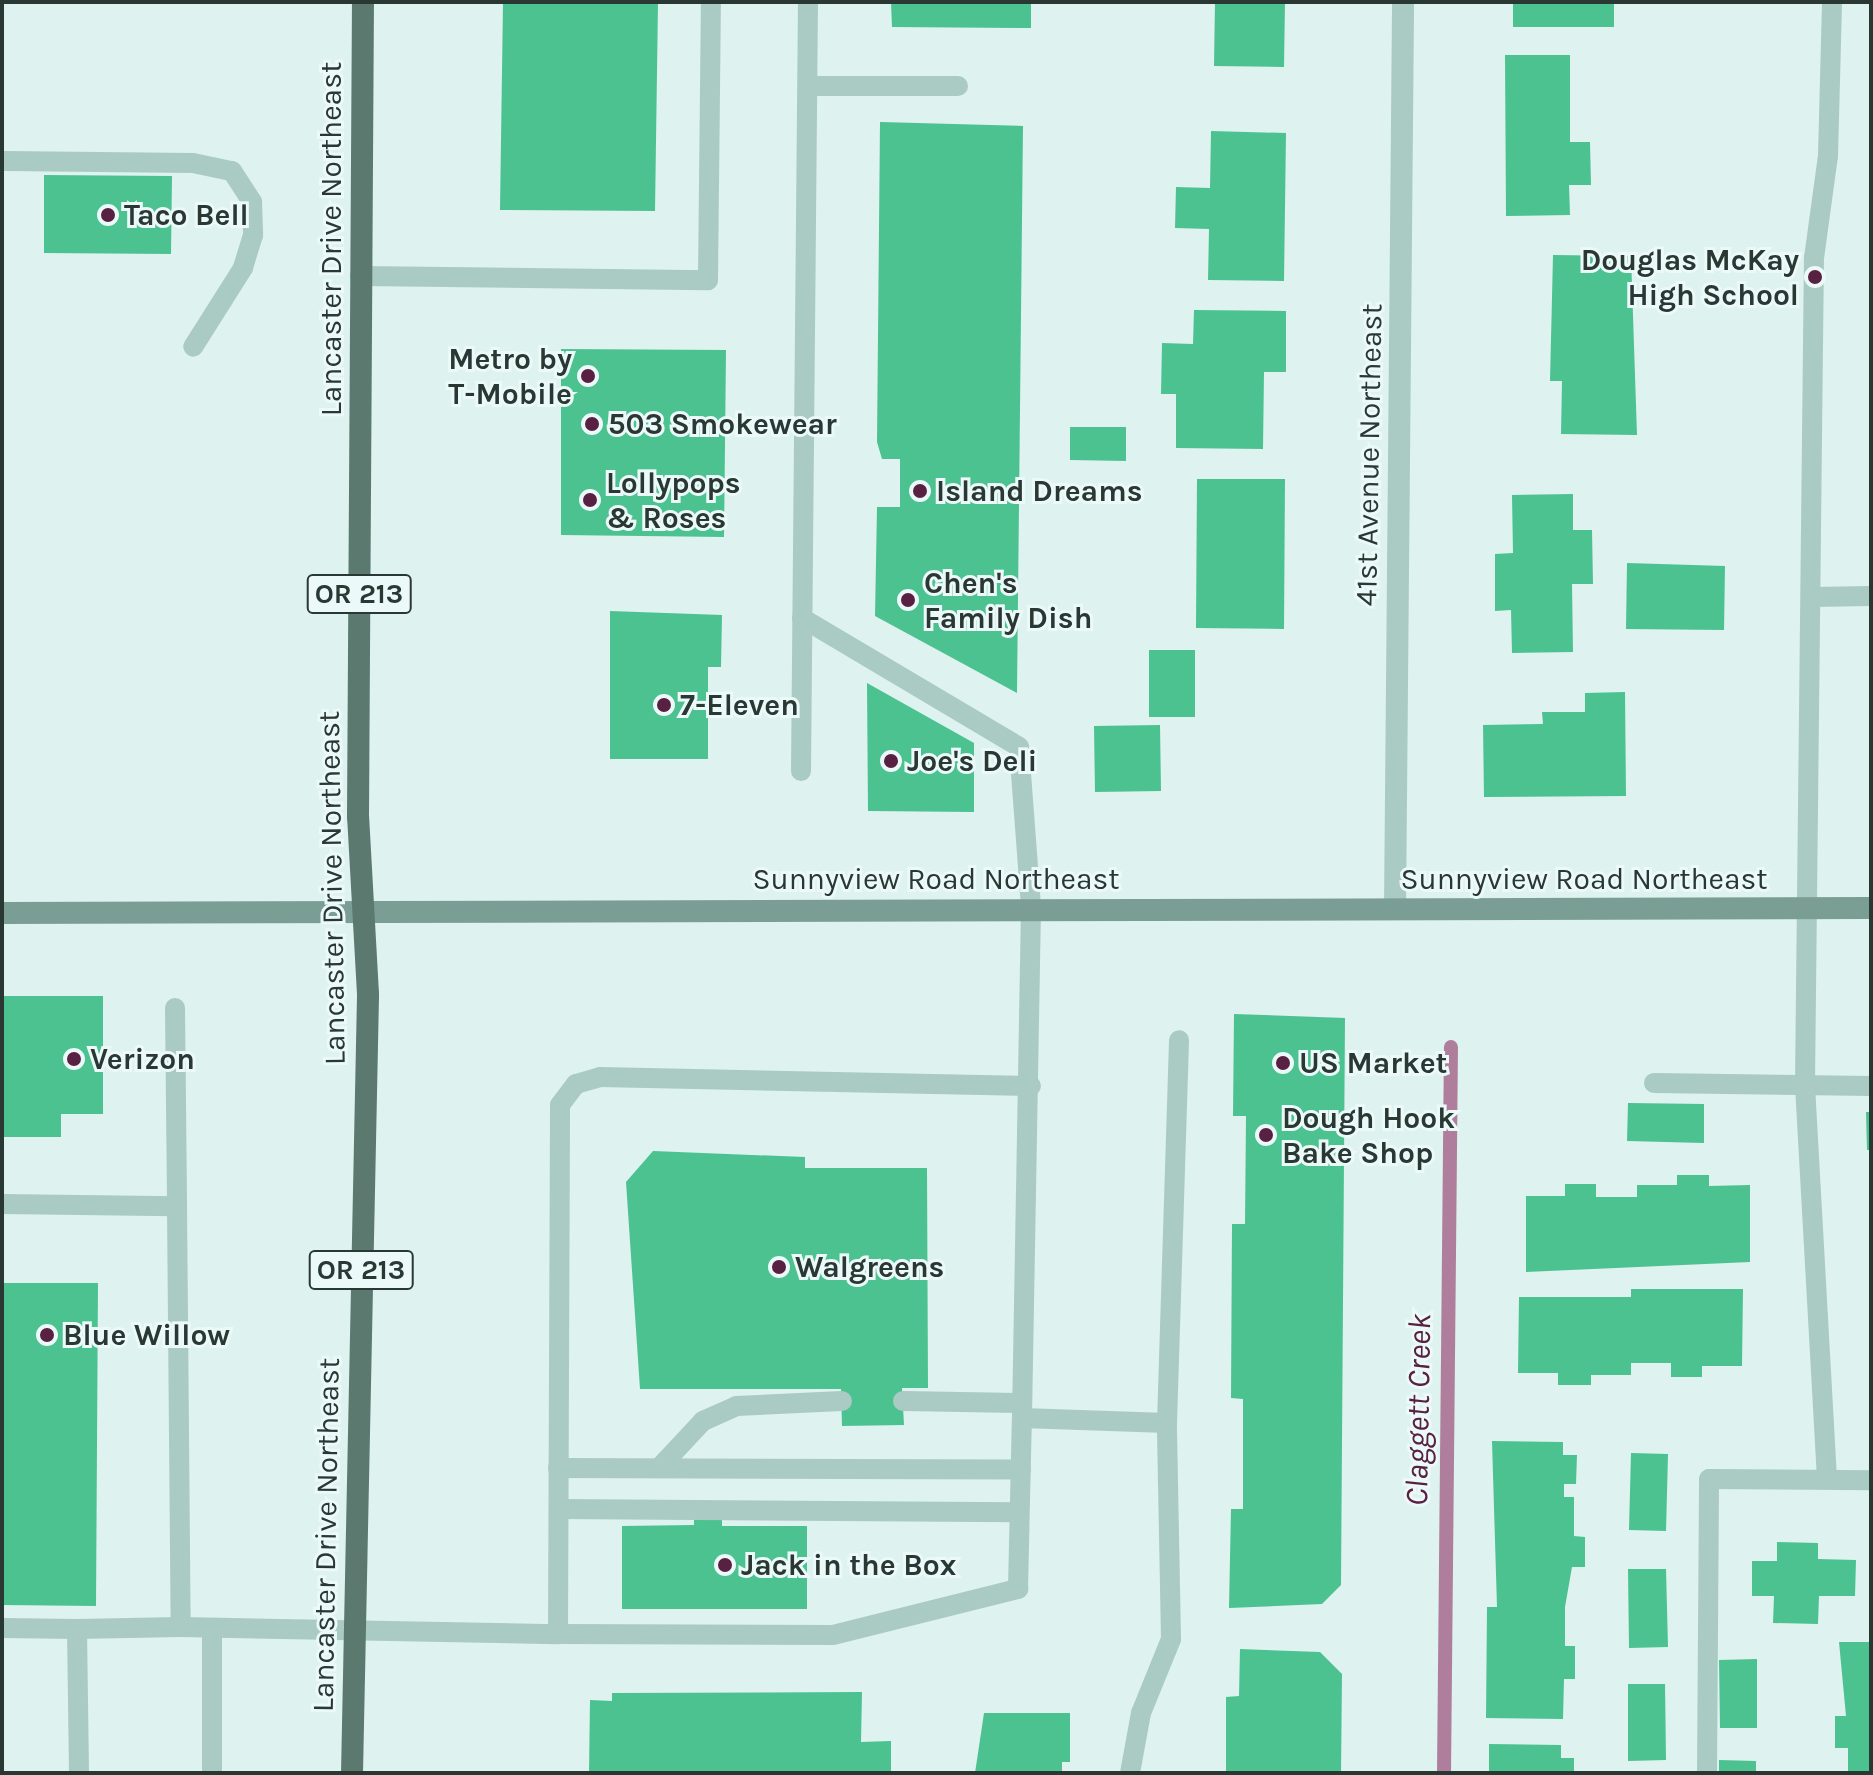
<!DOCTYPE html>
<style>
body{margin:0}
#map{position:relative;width:1873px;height:1775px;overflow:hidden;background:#def2ef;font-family:Karla,sans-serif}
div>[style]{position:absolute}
.stream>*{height:14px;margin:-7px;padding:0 7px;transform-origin:7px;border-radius:7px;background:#ae7e9c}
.building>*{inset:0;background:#4cc291}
.service>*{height:20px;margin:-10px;padding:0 10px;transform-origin:10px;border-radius:10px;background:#aacac4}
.minor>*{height:22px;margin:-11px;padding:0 11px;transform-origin:11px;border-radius:11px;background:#aacac4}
.secondary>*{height:22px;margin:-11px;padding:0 11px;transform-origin:11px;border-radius:11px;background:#7b9e94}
.primary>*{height:22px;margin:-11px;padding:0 11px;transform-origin:11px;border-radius:11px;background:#5b796f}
.dots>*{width:22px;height:22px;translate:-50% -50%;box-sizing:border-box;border:4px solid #ebf9f8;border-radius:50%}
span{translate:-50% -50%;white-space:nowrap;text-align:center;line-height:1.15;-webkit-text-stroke:6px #ebf9f8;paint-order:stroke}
.shield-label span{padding:2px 6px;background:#ebf9f8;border:2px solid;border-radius:6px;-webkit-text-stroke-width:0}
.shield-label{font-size:28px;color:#293833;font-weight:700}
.poi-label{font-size:30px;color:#293833;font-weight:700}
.left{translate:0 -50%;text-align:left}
.right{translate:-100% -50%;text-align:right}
.street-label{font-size:30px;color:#293833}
.water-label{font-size:32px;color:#582041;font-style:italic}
.frame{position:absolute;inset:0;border:4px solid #293833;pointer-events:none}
</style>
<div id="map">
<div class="stream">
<div style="left:1444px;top:1773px;width:726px;rotate:-89.45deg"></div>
</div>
<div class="building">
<div style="clip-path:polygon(503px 2px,658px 2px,655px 211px,500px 210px)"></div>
<div style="clip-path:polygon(891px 2px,1031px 2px,1031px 28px,892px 27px)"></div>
<div style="clip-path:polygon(1215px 2px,1285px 2px,1284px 67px,1214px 66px)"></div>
<div style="clip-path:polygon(1513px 2px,1614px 2px,1614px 27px,1513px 27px)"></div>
<div style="clip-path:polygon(1505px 55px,1570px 55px,1570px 142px,1590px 142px,1591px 185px,1569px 185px,1570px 215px,1506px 216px)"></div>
<div style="clip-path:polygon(880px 122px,1023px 126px,1017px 693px,875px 616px,877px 507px,900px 507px,900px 459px,882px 459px,877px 442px)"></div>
<div style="clip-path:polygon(1211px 131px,1286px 133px,1284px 281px,1208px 280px,1209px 229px,1175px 228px,1176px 187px,1210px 188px)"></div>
<div style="clip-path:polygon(44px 175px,172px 176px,171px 254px,44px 253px)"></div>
<div style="clip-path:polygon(1553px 255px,1631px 256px,1637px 435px,1561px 434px,1562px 381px,1550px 381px)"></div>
<div style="clip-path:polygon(1194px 310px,1286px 311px,1286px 372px,1264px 372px,1263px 449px,1176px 448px,1176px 394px,1161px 394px,1162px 343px,1193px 344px)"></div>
<div style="clip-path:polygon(561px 349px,726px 350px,724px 537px,561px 535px)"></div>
<div style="clip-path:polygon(1070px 427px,1126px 427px,1126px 461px,1070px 460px)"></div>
<div style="clip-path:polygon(1197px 479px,1285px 479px,1284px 629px,1196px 628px)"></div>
<div style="clip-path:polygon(1573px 494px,1573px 530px,1592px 530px,1593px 584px,1572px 584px,1573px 652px,1512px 653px,1511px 610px,1495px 611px,1495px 554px,1513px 553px,1512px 495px)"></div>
<div style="clip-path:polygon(1627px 563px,1725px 566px,1724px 630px,1626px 629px)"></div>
<div style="clip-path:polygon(610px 611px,722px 615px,721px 667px,708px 667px,708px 759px,610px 759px)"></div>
<div style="clip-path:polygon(1149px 650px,1195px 650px,1195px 717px,1149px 717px)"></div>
<div style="clip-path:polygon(867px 683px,974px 743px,974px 812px,868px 811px)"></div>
<div style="clip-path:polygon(1625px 692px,1626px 796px,1484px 797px,1483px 725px,1543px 724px,1542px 712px,1585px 712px,1585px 693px)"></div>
<div style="clip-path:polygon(1160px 725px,1161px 791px,1095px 792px,1094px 726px)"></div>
<div style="clip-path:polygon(2px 996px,103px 996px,103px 1114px,61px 1114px,61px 1137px,2px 1137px)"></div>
<div style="clip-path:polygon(1234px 1014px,1345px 1018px,1341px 1585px,1322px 1604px,1229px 1608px,1231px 1509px,1243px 1509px,1243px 1399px,1231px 1398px,1232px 1224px,1245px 1224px,1246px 1116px,1233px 1116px)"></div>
<div style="clip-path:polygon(1628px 1103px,1704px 1104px,1704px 1143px,1627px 1141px)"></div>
<div style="clip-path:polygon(1866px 1112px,1871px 1112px,1871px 1150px,1867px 1150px)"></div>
<div style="clip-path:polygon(653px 1151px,805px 1157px,805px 1168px,927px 1168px,928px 1388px,902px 1388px,904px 1425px,842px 1426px,841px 1389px,640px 1389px,626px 1182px)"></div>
<div style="clip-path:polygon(1677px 1175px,1709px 1175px,1709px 1186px,1750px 1185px,1750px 1262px,1526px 1272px,1526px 1196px,1565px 1196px,1565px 1184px,1596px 1184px,1596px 1197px,1637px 1197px,1637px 1185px,1677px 1185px)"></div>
<div style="clip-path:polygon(2px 1283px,98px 1283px,96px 1606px,2px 1605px)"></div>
<div style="clip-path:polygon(1631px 1289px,1743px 1289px,1742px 1366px,1702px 1366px,1702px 1377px,1671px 1377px,1671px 1363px,1631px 1363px,1631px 1375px,1591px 1375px,1591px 1385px,1558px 1385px,1558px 1373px,1518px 1373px,1519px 1297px,1631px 1297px)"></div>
<div style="clip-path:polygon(1492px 1441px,1563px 1442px,1563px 1455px,1577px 1455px,1576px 1484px,1564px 1484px,1564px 1497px,1574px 1497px,1574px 1536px,1585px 1537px,1585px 1567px,1572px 1567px,1565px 1607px,1565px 1646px,1575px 1646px,1575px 1679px,1564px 1679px,1563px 1719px,1486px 1718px,1487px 1607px,1497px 1607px)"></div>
<div style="clip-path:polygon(1631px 1453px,1668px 1454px,1666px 1531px,1629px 1530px)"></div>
<div style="clip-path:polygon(694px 1515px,722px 1515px,722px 1526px,807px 1526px,807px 1609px,622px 1609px,622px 1526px,694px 1525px)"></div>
<div style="clip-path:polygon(1777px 1542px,1818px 1543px,1818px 1559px,1856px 1560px,1855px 1596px,1819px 1596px,1818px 1624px,1773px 1623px,1774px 1596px,1752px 1596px,1752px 1561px,1777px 1561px)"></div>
<div style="clip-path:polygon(1628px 1569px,1666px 1569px,1668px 1647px,1629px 1648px)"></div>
<div style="clip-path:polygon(1839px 1642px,1871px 1642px,1871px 1773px,1848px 1773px,1848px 1748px,1835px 1748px,1835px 1716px,1846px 1716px)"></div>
<div style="clip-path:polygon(1240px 1649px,1320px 1652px,1342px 1674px,1341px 1773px,1226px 1773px,1226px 1697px,1239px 1696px)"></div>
<div style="clip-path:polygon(1757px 1659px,1757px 1728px,1720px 1728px,1719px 1660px)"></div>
<div style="clip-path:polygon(1628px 1684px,1665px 1684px,1666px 1760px,1628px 1761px)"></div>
<div style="clip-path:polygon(862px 1692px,861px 1742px,891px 1741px,891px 1773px,589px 1773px,590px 1700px,612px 1701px,612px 1693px)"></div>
<div style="clip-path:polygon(984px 1713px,1070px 1713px,1070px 1762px,1062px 1762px,1062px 1773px,975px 1773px)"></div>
<div style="clip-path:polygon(1489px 1744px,1561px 1745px,1561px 1758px,1574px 1758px,1574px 1773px,1489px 1773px)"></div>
<div style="clip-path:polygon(1719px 1760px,1756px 1761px,1756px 1773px,1719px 1773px)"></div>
</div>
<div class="service">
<div style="left:808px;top:86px;width:150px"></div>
<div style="left:5px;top:161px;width:188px;rotate:0.6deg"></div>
<div style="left:193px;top:163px;width:40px;rotate:12deg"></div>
<div style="left:232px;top:171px;width:37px;rotate:57deg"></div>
<div style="left:252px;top:202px;width:33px;rotate:88deg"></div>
<div style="left:253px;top:235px;width:34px;rotate:107deg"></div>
<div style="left:243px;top:268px;width:93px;rotate:122.3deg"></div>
<div style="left:360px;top:276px;width:348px;rotate:0.7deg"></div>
<div style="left:708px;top:280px;width:278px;rotate:-89.4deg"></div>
<div style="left:1813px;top:597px;width:58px;rotate:-1deg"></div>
<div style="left:802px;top:618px;width:252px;rotate:30.7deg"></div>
<div style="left:1019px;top:747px;width:160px;rotate:85.7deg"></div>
<div style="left:1031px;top:907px;width:511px;rotate:91.01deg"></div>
<div style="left:1022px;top:1418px;width:145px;rotate:2deg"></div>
<div style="left:1167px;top:1423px;width:383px;rotate:-88.2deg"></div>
<div style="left:801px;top:771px;width:769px;rotate:-89.48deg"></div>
<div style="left:175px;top:1008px;width:198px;rotate:89.4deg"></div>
<div style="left:1654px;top:1083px;width:217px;rotate:0.8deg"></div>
<div style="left:2px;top:1204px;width:175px;rotate:0.7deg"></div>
<div style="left:177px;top:1206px;width:421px;rotate:89.5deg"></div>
<div style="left:181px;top:1627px;width:377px;rotate:1.1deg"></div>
<div style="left:558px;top:1634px;width:529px;rotate:-89.78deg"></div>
<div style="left:560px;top:1105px;width:26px;rotate:-53deg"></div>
<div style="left:576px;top:1084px;width:25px;rotate:-16deg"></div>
<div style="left:600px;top:1077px;width:431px;rotate:1.2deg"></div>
<div style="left:903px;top:1401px;width:119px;rotate:1deg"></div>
<div style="left:558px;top:1468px;width:463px;rotate:0.2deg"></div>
<div style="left:659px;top:1468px;width:64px;rotate:-46.9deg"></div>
<div style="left:703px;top:1421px;width:36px;rotate:-24deg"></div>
<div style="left:736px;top:1406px;width:106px;rotate:-2.7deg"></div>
<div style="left:1827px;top:1479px;width:396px;rotate:-93.2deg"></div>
<div style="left:1805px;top:1084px;width:826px;rotate:-89.38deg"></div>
<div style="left:1814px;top:258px;width:103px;rotate:-82.2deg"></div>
<div style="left:1828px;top:156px;width:154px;rotate:-88.5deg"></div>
<div style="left:559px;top:1509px;width:460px;rotate:0.4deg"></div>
<div style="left:2px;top:1628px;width:75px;rotate:0.8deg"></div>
<div style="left:77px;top:1629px;width:144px;rotate:89.2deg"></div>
<div style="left:212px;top:1628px;width:145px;rotate:90deg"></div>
<div style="left:77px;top:1629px;width:104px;rotate:-1.1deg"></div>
<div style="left:558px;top:1634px;width:275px;rotate:0.2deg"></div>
<div style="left:833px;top:1635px;width:191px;rotate:-14deg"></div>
<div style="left:1018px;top:1589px;width:171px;rotate:-88.7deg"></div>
<div style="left:1130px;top:1773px;width:61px;rotate:-79.6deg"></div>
<div style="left:1141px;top:1713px;width:80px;rotate:-67.9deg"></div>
<div style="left:1171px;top:1639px;width:216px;rotate:-91.1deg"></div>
<div style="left:1707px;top:1773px;width:294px;rotate:-89.6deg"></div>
<div style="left:1709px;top:1479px;width:162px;rotate:0.4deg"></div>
</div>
<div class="minor">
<div style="left:1395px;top:909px;width:907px;rotate:-89.49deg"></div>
</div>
<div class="secondary">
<div style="left:2px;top:913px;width:1869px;rotate:-0.15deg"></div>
</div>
<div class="primary">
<div style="left:352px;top:1773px;width:779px;rotate:-88.82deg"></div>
<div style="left:368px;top:994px;width:177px;rotate:-93.2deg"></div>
<div style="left:358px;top:817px;width:815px;rotate:-89.65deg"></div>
</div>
<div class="dots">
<div style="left:108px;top:215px;background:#582041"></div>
<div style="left:1815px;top:277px;background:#582041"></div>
<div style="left:588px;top:376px;background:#582041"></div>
<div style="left:592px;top:424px;background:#582041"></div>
<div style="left:920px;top:491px;background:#582041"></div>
<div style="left:590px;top:500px;background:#582041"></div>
<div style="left:908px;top:600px;background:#582041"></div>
<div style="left:664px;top:705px;background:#582041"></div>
<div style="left:891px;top:761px;background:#582041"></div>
<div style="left:74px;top:1059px;background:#582041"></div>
<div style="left:1283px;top:1063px;background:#582041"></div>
<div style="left:1266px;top:1135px;background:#582041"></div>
<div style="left:779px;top:1267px;background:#582041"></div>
<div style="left:47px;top:1335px;background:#582041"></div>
<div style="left:725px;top:1565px;background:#582041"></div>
</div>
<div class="shield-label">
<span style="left:359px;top:594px">OR 213</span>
<span style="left:361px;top:1270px">OR 213</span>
</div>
<div class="poi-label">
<span class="left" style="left:124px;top:215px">Taco Bell</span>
<span class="right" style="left:1799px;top:277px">Douglas McKay<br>High School</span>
<span class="right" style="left:572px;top:376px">Metro by<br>T-Mobile</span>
<span class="left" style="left:608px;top:424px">503 Smokewear</span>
<span class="left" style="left:606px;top:500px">Lollypops<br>&amp; Roses</span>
<span class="left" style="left:936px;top:491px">Island Dreams</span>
<span class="left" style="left:924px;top:600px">Chen's<br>Family Dish</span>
<span class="left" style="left:680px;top:705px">7-Eleven</span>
<span class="left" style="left:907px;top:761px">Joe's Deli</span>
<span class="left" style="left:90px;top:1059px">Verizon</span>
<span class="left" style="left:1299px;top:1063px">US Market</span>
<span class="left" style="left:1282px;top:1135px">Dough Hook<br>Bake Shop</span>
<span class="left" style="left:795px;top:1267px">Walgreens</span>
<span class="left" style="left:63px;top:1335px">Blue Willow</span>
<span class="left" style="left:741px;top:1565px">Jack in the Box</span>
</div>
<div class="street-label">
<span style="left:331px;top:239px;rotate:-90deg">Lancaster Drive Northeast</span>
<span style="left:1369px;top:455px;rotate:-89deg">41st Avenue Northeast</span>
<span style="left:936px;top:879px">Sunnyview Road Northeast</span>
<span style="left:1584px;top:879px">Sunnyview Road Northeast</span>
<span style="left:332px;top:888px;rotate:-91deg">Lancaster Drive Northeast</span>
<span style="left:326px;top:1535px;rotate:-89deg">Lancaster Drive Northeast</span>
</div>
<div class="water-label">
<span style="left:1419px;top:1410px;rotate:-89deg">Claggett Creek</span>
</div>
<div class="frame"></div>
</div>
